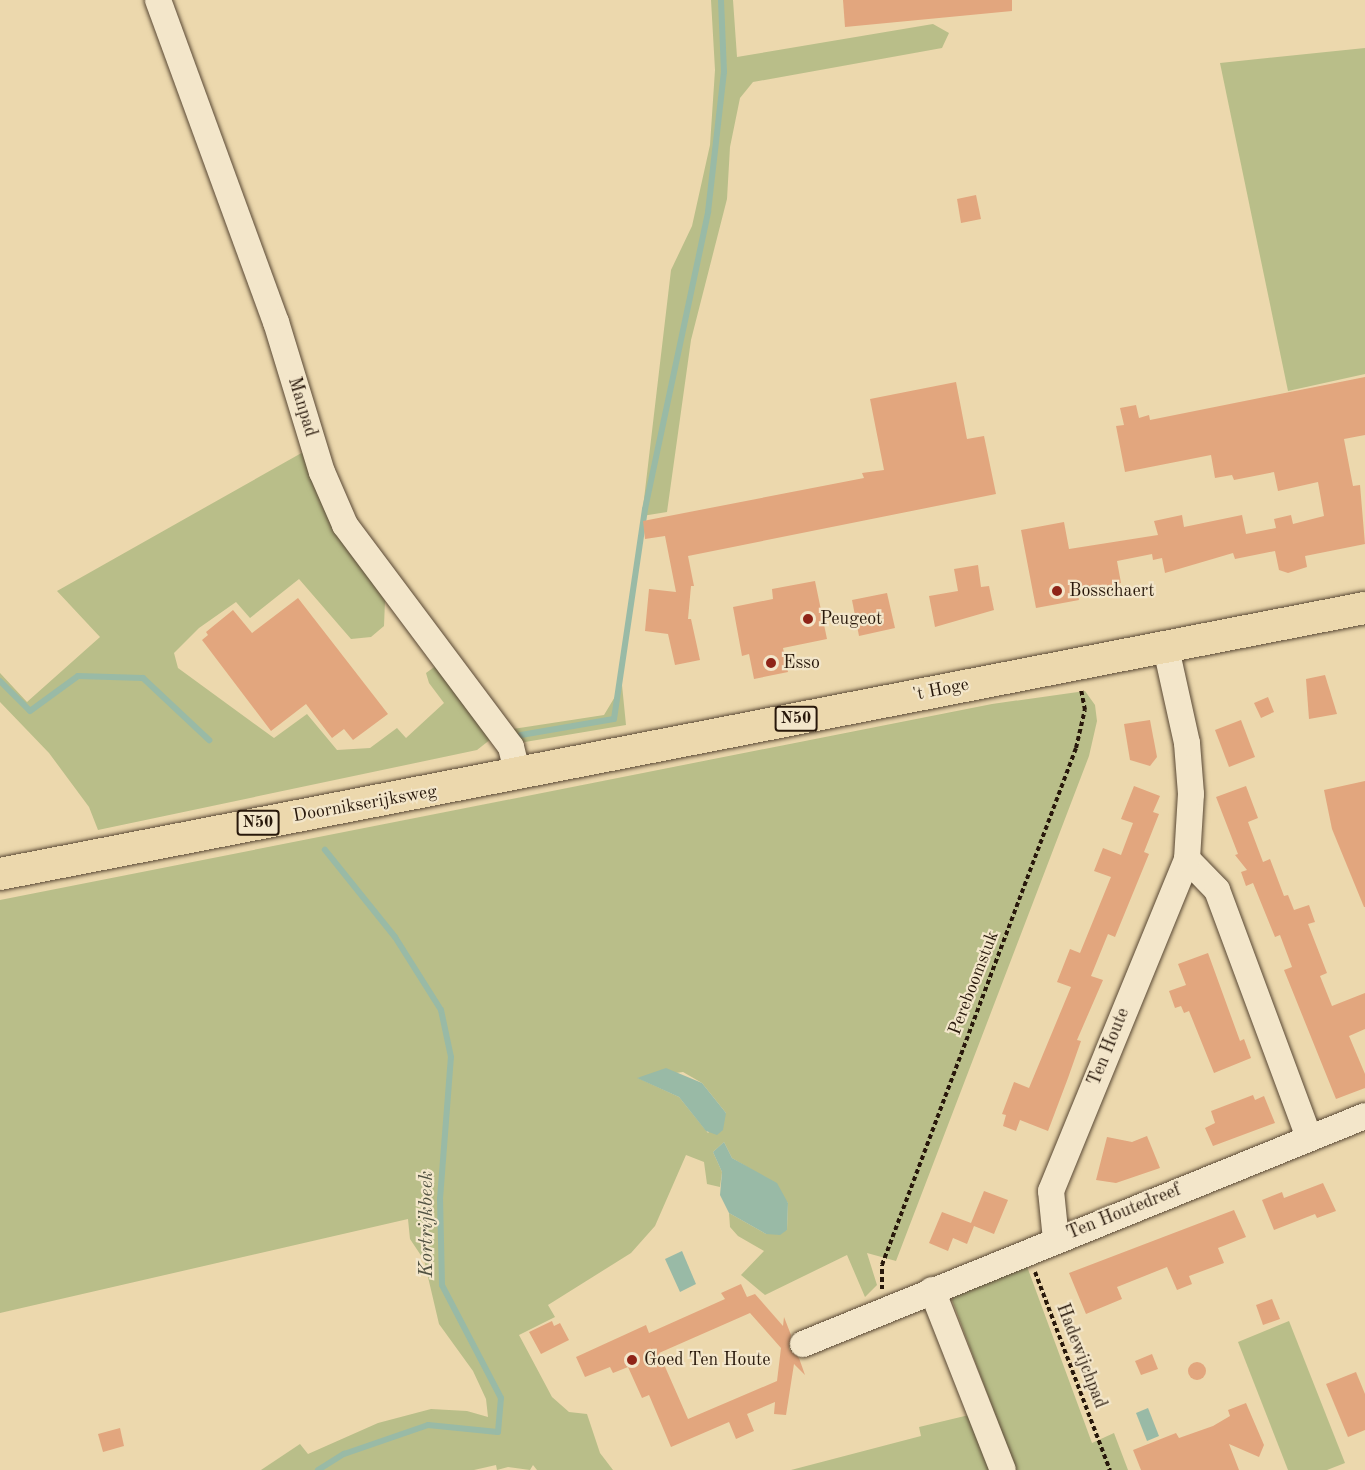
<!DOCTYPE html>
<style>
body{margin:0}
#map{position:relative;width:1365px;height:1470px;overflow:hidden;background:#ecd8ad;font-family:"Old Standard TT",serif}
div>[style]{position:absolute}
.green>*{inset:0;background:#b9be89}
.water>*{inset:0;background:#99baa6}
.stream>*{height:6px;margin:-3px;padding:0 3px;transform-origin:3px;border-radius:3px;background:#99baa6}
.building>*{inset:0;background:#e2a67e}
.round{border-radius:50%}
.path>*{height:4px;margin-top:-2px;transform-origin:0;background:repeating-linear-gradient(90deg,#28180b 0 4.5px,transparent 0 7.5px)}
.roads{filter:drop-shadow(0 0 2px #594834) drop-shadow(0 0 2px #594834)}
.minor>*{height:26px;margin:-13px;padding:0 13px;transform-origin:13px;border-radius:13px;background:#f3e6ca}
.major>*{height:32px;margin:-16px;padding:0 16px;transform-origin:16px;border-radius:16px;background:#ecd8ad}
.dots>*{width:16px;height:16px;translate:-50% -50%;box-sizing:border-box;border:3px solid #f3e6ca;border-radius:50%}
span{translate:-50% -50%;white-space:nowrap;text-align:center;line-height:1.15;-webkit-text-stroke:4.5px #f3e6ca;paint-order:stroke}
.shield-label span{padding:2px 4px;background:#f3e6ca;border:2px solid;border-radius:4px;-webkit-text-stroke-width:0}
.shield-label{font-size:16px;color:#28180b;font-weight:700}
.street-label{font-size:18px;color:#28180b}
.poi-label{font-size:18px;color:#28180b}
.left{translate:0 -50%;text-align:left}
.water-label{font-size:20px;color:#505141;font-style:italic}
</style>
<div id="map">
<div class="green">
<div style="clip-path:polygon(711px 0,733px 0,737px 57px,933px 24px,949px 33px,942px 48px,753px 82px,740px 98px,730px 147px,727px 199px,691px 340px,667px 512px,642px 516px,671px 270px,692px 226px,710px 145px,715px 70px)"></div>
<div style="clip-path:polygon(1365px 48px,1365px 374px,1288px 391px,1220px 63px)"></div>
<div style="clip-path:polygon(305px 451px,345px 539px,385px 601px,384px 626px,371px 637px,351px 639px,299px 579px,250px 618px,236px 602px,199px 628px,174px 653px,178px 668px,274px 738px,307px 714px,337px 750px,370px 748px,397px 728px,406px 738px,444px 703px,429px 683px,426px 673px,437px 665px,491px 739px,477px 750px,98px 830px,89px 807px,49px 753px,0 702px,0 673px,27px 702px,100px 637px,57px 591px)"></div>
<div style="clip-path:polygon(622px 685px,626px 725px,525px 742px,515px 740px,506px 730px,604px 715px)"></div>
<div style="clip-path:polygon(evenodd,1085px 691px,1095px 705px,1097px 721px,1089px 756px,896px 1261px,867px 1253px,877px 1285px,865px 1297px,847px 1255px,765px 1295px,741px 1275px,764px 1251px,738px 1236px,730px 1227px,729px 1213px,766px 1234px,787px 1230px,788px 1203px,759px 1174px,732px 1158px,724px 1142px,713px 1152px,722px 1172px,720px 1187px,707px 1184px,704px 1162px,686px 1155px,655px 1226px,631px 1253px,548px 1305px,555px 1317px,519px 1335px,552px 1397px,569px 1412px,587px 1414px,600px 1453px,613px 1470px,537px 1470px,533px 1465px,530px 1470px,508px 1467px,497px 1470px,496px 1465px,474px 1470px,261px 1470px,300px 1444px,308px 1454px,378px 1423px,431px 1409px,467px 1411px,488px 1417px,486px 1399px,473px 1371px,439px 1324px,424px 1260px,410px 1239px,408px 1219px,0 1313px,0 900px,992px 704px,1085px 691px,683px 1072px,702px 1083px,726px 1113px,708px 1133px,679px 1097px,638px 1078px,683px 1072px)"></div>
<div style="clip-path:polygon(1025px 1261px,1092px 1443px,1114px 1433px,1128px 1470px,1016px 1470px,952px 1300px,958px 1289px)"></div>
<div style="clip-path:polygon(1289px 1321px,1345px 1463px,1327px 1470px,1288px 1470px,1238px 1342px)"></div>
<div style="clip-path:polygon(969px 1415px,990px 1470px,791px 1470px,921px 1436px,919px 1427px)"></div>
</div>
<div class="water">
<div style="clip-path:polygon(666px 1068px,702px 1083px,726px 1113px,723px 1130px,717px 1135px,706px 1131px,679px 1097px,637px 1078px)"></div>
<div style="clip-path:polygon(724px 1142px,732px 1158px,777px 1183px,788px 1203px,787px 1230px,780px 1235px,766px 1234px,729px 1213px,720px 1195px,722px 1172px,713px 1152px)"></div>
<div style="clip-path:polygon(682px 1251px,696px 1284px,680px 1292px,665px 1259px)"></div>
<div style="clip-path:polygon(1148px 1408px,1159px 1436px,1147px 1441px,1136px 1413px)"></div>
</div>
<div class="stream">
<div style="left:0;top:681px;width:42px;rotate:45deg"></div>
<div style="left:30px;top:711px;width:59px;rotate:-36.1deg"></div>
<div style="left:78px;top:676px;width:65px;rotate:1.8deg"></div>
<div style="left:143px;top:678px;width:91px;rotate:43.2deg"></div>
<div style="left:521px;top:735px;width:94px;rotate:-9.8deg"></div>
<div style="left:614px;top:719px;width:212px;rotate:-81.6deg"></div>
<div style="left:645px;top:509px;width:304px;rotate:-78deg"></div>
<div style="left:708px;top:212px;width:141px;rotate:-83.5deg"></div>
<div style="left:724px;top:72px;width:72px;rotate:-92.4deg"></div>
<div style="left:318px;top:1470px;width:31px;rotate:-32deg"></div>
<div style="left:344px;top:1454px;width:89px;rotate:-19deg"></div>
<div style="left:428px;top:1425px;width:70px;rotate:5.7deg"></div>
<div style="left:498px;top:1432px;width:34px;rotate:-85deg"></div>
<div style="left:501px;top:1398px;width:127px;rotate:-117.6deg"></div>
<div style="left:442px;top:1285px;width:86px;rotate:-91.3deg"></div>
<div style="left:440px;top:1199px;width:142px;rotate:-85.6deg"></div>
<div style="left:451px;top:1057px;width:48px;rotate:-102deg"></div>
<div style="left:441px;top:1010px;width:86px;rotate:-122.2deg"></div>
<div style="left:395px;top:937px;width:112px;rotate:-128.8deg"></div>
</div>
<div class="building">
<div style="clip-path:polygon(843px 0,1012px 0,1012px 11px,845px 27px)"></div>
<div style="clip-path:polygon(976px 195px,981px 219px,961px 223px,957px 199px)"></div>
<div style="clip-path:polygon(1365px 377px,1365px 435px,1344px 439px,1353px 486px,1360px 485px,1365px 544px,1305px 556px,1307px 567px,1288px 573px,1279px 570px,1275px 551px,1235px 559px,1233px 553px,1165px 573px,1162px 558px,1153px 560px,1152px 554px,1117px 561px,1121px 583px,1077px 592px,1079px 600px,1036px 608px,1021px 530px,1064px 522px,1069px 549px,1158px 535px,1154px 521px,1182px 515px,1184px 527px,1242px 515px,1246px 534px,1276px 528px,1274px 519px,1291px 515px,1293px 524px,1324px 516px,1318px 482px,1278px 491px,1274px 472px,1234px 480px,1232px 475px,1215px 478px,1211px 455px,1125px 472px,1116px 426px,1124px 425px,1120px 408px,1136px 405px,1139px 418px,1149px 415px,1150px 420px)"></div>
<div style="clip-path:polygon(956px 382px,967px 439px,984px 436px,996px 494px,688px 556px,694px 586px,691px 586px,688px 619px,691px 619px,700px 660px,675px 665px,668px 634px,645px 631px,649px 589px,676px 592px,665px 536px,645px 539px,643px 521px,864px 478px,862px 473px,884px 470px,870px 399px)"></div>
<div style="clip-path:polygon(978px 565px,981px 587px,989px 586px,994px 610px,935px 627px,929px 596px,958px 591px,954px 569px)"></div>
<div style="clip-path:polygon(815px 581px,827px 639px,783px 648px,788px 672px,754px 679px,749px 654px,742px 656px,733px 607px,773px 599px,772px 589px)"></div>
<div style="clip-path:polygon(887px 593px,895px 628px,859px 636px,852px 600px)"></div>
<div style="clip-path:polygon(298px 598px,388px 714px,353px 740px,344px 729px,332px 738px,306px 704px,271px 731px,202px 640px,208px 635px,206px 632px,233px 610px,252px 633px)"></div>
<div style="clip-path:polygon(1325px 675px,1337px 714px,1309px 719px,1306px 679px)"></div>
<div style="clip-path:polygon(1268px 697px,1274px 712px,1261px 718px,1254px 703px)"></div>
<div style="clip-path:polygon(1150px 720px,1157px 757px,1150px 766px,1130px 760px,1124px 724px)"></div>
<div style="clip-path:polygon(1241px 720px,1255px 757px,1229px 767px,1215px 730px)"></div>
<div style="clip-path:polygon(1365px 781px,1365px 907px,1364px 907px,1332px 829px,1324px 790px)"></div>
<div style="clip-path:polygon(1134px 786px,1160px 796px,1153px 812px,1159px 814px,1144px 852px,1149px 854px,1115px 937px,1108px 934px,1091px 976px,1103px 980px,1077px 1040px,1081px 1041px,1068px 1078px,1048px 1131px,1020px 1120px,1016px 1131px,1003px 1126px,1006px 1115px,1002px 1114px,1014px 1082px,1029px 1088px,1071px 987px,1057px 982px,1070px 949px,1080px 953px,1111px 877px,1094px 871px,1103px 848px,1121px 855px,1133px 823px,1121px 819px)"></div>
<div style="clip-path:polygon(1246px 786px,1258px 818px,1248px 822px,1263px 862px,1270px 859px,1284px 896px,1288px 895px,1294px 910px,1309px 905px,1315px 922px,1308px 924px,1327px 973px,1320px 976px,1332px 1006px,1365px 993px,1365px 1029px,1349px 1036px,1365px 1074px,1365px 1088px,1336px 1099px,1284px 970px,1292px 967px,1280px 935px,1275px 937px,1253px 883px,1246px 886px,1241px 872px,1247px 870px,1235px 855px,1238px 854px,1216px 797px)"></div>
<div style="clip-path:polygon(1208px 953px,1240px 1041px,1244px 1039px,1251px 1058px,1214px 1073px,1189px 1011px,1184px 1013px,1181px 1006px,1175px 1008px,1169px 991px,1186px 985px,1178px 964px)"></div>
<div style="clip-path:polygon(1253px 1095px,1255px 1100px,1264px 1096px,1275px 1123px,1213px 1146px,1205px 1128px,1215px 1123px,1211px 1111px)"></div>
<div style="clip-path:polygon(1147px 1136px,1160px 1168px,1116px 1183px,1096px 1180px,1107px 1137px,1132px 1142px)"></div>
<div style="clip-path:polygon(1323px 1183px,1336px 1211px,1317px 1218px,1315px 1214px,1274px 1230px,1262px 1200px,1282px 1192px,1284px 1198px)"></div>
<div style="clip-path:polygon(984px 1191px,1008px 1200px,994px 1234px,974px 1226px,967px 1244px,953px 1238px,948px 1251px,929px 1243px,942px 1212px,971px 1223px)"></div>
<div style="clip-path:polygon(1234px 1210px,1246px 1237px,1218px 1248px,1224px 1263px,1189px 1276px,1192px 1284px,1177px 1290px,1167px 1267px,1117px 1287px,1122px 1299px,1086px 1314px,1069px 1273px)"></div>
<div style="clip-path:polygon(evenodd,741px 1284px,747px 1297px,755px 1294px,783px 1326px,784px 1317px,791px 1335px,789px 1349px,799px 1358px,805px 1375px,794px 1364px,786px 1415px,774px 1414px,775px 1402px,747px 1414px,754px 1431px,736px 1439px,729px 1422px,671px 1447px,649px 1395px,642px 1398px,628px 1367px,613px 1373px,610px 1367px,585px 1377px,576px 1357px,646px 1325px,649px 1333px,725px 1299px,721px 1293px,741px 1284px,750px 1313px,781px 1348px,777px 1381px,688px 1419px,659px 1353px,750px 1313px)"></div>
<div style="clip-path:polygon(1272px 1299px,1280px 1319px,1263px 1325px,1256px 1305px)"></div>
<div style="clip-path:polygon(552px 1321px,554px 1326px,560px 1323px,569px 1340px,541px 1354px,529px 1332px)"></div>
<div style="clip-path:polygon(1152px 1354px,1158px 1369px,1141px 1375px,1135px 1361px)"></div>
<div class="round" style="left:1188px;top:1362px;width:18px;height:18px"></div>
<div style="clip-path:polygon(1356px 1372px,1365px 1394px,1365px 1430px,1348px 1437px,1326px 1384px)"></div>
<div style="clip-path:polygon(1246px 1403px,1264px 1445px,1259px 1457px,1229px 1444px,1239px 1470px,1141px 1470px,1133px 1450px,1176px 1433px,1179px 1438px,1213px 1426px,1230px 1416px,1228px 1410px)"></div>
<div style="clip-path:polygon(120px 1428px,124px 1446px,103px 1452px,98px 1434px)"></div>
</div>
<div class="path">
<div style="left:1035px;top:1272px;width:212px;rotate:69.3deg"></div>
<div style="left:882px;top:1289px;width:24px;rotate:-90deg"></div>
<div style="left:882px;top:1265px;width:552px;rotate:-69.43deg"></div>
<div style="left:1076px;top:748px;width:39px;rotate:-77deg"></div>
<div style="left:1085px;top:710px;width:21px;rotate:-101deg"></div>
</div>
<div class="roads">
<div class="minor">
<div style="left:158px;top:0;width:343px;rotate:69.9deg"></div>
<div style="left:276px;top:322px;width:157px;rotate:73deg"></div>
<div style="left:322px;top:472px;width:58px;rotate:66.5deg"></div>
<div style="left:345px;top:525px;width:277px;rotate:53.2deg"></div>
<div style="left:511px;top:747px;width:29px;rotate:76deg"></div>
<div style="left:1187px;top:859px;width:43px;rotate:45.9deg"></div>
<div style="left:1217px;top:890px;width:264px;rotate:69.6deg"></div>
<div style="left:1056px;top:1240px;width:49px;rotate:-95.8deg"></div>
<div style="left:1051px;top:1191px;width:359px;rotate:-67.7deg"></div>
<div style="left:1187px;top:859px;width:65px;rotate:-86.5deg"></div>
<div style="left:1191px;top:794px;width:51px;rotate:-94.5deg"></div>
<div style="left:1187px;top:743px;width:97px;rotate:-102.5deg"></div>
<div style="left:932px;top:1290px;width:193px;rotate:68.5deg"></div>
<div style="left:803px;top:1344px;width:606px;rotate:-22.08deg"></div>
</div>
<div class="major">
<div style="left:0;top:874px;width:1391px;rotate:-11.03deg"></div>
</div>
</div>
<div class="dots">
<div style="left:1057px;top:591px;background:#8f2418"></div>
<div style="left:808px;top:619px;background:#8f2418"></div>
<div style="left:771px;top:663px;background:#8f2418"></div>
<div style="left:632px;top:1360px;background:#8f2418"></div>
</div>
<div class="shield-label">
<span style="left:796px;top:719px">N50</span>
<span style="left:258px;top:823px">N50</span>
</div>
<div class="street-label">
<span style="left:302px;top:407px;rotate:73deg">Manpad</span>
<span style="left:941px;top:690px;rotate:-11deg">'t Hoge</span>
<span style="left:365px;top:804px;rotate:-10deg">Doornikserijksweg</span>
<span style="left:974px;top:983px;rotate:-69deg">Pereboomstuk</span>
<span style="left:1109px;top:1047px;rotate:-68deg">Ten Houte</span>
<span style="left:1124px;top:1212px;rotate:-22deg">Ten Houtedreef</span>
<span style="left:1081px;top:1356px;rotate:69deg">Hadewijchpad</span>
</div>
<div class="poi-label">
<span class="left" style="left:1069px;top:591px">Bosschaert</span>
<span class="left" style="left:820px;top:619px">Peugeot</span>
<span class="left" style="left:783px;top:663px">Esso</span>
<span class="left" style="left:644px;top:1360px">Goed Ten Houte</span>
</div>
<div class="water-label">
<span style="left:427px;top:1224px;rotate:-90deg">Kortrijkbeek</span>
</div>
</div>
